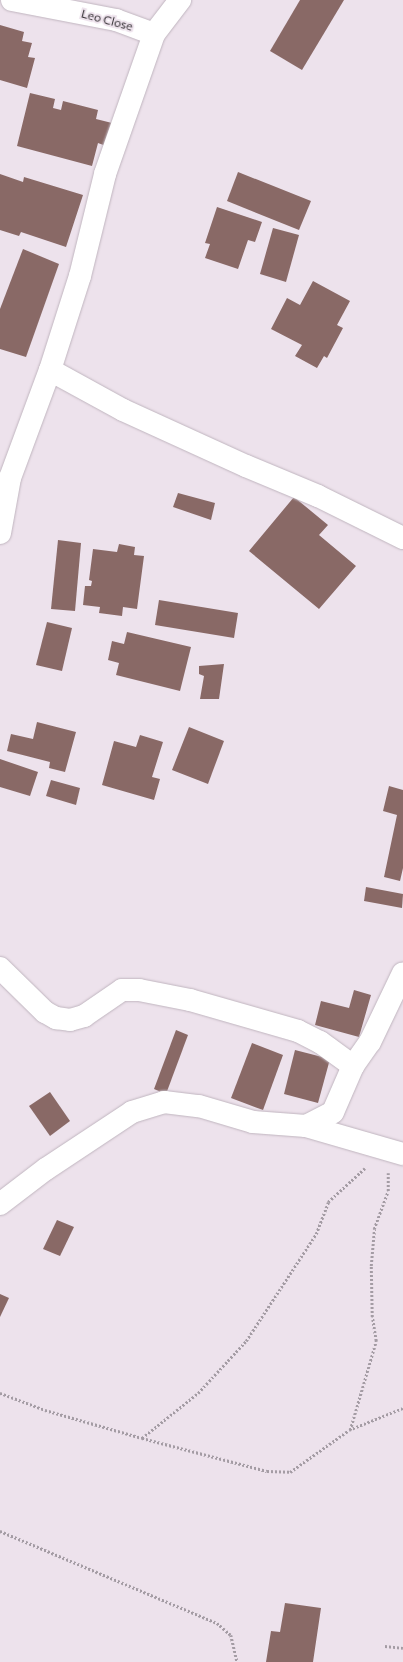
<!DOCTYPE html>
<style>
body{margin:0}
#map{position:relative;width:403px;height:1662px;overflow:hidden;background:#ede2ec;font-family:Commissioner,sans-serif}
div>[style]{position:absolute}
.building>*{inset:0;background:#896966}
.path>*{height:2.5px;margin-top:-1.25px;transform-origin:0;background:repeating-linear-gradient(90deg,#a49ca4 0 2px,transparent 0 4px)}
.roads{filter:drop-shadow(0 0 1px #c0b5bf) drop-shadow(0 0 1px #c0b5bf)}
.minor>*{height:22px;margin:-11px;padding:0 11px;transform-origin:11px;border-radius:11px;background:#fff}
span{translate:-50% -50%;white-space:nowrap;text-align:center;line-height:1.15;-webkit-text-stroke:4px #ede2ec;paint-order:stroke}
.street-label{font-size:12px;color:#332f33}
</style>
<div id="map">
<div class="building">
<div style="clip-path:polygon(300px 0,344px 0,302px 70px,270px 51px)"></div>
<div style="clip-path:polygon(0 25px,24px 32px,22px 41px,32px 43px,28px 57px,35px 58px,27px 88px,0 80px)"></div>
<div style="clip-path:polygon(30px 93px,55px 99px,53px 108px,61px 110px,63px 101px,98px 110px,96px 119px,112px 123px,106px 146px,98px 143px,92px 166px,17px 146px)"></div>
<div style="clip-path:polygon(238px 172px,311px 201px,299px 230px,227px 201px)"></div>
<div style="clip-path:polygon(0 174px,23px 182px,24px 177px,83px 195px,66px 247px,21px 232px,19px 236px,0 230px)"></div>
<div style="clip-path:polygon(217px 207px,262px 222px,255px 242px,248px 240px,238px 269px,205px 258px,210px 244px,205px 243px)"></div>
<div style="clip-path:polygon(273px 228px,299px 235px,286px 282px,260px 274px)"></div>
<div style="clip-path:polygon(23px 249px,59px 264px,26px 357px,0 349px,0 309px)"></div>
<div style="clip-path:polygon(313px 281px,350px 301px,337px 325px,343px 328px,327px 358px,324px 356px,317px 368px,295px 356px,302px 345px,271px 329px,287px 298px,300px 305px)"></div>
<div style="clip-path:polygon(178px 493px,215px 503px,211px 520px,173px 507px)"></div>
<div style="clip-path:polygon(294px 497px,328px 525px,319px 535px,356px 566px,319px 609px,249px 551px)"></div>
<div style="clip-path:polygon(58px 540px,81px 543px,75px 611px,51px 609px)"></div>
<div style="clip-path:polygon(119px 544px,135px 547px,134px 555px,144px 556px,137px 609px,123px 607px,122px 616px,99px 613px,100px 607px,83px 605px,85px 586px,91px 586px,92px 581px,89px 580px,93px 549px,117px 552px)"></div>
<div style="clip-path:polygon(159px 600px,238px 613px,234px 638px,155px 625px)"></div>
<div style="clip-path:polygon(47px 622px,72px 628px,62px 671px,36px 665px)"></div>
<div style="clip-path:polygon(127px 632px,191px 647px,180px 691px,116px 675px,119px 663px,108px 660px,112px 641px,124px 644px)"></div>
<div style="clip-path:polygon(224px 664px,219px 699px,200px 699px,204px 676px,199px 674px,199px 666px)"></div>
<div style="clip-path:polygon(37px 722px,76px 732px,65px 772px,49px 768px,50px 762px,7px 751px,11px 734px,33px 739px)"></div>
<div style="clip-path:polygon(189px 727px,224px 741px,208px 784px,172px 770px)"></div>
<div style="clip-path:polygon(140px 735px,163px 742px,152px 777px,160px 779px,154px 800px,102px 785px,114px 741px,136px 747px)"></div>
<div style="clip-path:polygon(0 759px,38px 772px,30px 796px,0 787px)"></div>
<div style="clip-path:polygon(51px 780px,80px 788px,76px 805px,46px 796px)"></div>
<div style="clip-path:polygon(389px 786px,403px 790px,403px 868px,400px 881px,384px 877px,397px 815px,383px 811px)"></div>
<div style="clip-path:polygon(366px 887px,403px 894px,402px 908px,364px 901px)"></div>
<div style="clip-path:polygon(354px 990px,371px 995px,359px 1037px,315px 1025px,321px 1001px,349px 1008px)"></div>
<div style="clip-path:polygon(176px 1030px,188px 1035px,166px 1094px,154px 1089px)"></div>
<div style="clip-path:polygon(252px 1043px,283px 1055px,263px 1110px,231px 1098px)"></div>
<div style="clip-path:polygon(295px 1050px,330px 1059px,318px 1103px,284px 1094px)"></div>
<div style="clip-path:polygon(50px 1092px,70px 1121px,50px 1136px,29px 1106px)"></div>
<div style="clip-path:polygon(57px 1220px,74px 1227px,60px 1256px,43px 1249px)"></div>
<div style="clip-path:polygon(0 1294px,9px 1298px,0 1317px)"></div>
<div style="clip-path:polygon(285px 1603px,321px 1608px,313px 1662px,266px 1662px,271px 1631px,280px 1632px)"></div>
</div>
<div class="path">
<div style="left:0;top:1393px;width:48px;rotate:20.7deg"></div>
<div style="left:45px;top:1410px;width:101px;rotate:16.1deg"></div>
<div style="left:142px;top:1438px;width:129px;rotate:14.8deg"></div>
<div style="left:267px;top:1471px;width:23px;rotate:2deg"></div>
<div style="left:290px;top:1472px;width:72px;rotate:-35.4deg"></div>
<div style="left:349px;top:1430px;width:58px;rotate:-22.2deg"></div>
<div style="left:350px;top:1430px;width:93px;rotate:-73.7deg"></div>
<div style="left:376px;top:1341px;width:24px;rotate:-99deg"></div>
<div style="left:372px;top:1317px;width:51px;rotate:-91.1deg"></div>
<div style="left:371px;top:1266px;width:37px;rotate:-85deg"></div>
<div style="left:374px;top:1229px;width:40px;rotate:-69.8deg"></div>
<div style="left:388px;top:1191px;width:18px;rotate:-90deg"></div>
<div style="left:142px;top:1438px;width:72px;rotate:-38.8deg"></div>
<div style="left:198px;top:1393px;width:71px;rotate:-47.3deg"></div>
<div style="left:246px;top:1341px;width:128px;rotate:-56.8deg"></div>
<div style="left:316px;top:1234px;width:34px;rotate:-69deg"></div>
<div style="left:328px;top:1202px;width:50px;rotate:-42.6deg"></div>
<div style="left:0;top:1531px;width:236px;rotate:23deg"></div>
<div style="left:217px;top:1623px;width:18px;rotate:41deg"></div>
<div style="left:231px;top:1635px;width:28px;rotate:77deg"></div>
<div style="left:385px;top:1646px;width:18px;rotate:6deg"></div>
</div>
<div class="roads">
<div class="minor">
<div style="left:12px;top:0;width:106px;rotate:10.9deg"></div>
<div style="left:116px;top:20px;width:40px;rotate:20.2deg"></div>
<div style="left:50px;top:370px;width:83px;rotate:28.7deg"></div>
<div style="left:123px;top:410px;width:135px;rotate:24.5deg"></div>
<div style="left:246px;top:466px;width:78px;rotate:22.6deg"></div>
<div style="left:318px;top:496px;width:95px;rotate:26.3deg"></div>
<div style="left:0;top:533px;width:56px;rotate:-79.7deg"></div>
<div style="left:10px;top:478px;width:115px;rotate:-69.7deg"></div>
<div style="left:50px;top:370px;width:99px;rotate:-72.3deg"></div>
<div style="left:80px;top:276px;width:105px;rotate:-76.2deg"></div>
<div style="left:105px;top:174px;width:148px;rotate:-70.7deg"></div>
<div style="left:154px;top:34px;width:43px;rotate:-52.6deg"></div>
<div style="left:0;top:968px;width:63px;rotate:44.4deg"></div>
<div style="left:45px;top:1012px;width:13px;rotate:29deg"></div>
<div style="left:56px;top:1018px;width:14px;rotate:8deg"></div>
<div style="left:70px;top:1020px;width:15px;rotate:-16deg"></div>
<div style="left:84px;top:1016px;width:46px;rotate:-34.4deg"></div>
<div style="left:122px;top:990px;width:17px"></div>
<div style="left:139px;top:990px;width:52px;rotate:11.1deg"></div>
<div style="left:190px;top:1000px;width:112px;rotate:16deg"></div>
<div style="left:298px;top:1031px;width:25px;rotate:27deg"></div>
<div style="left:320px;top:1042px;width:41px;rotate:36deg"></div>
<div style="left:306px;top:1126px;width:101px;rotate:16.1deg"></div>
<div style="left:0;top:1204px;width:58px;rotate:-37.3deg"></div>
<div style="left:46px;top:1169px;width:103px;rotate:-33.5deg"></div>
<div style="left:132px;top:1112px;width:34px;rotate:-17deg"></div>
<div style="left:164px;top:1102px;width:35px;rotate:7deg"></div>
<div style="left:199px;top:1106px;width:56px;rotate:16.5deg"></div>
<div style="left:253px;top:1122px;width:53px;rotate:4.3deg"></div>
<div style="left:306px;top:1126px;width:30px;rotate:-27deg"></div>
<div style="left:333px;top:1112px;width:50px;rotate:-66.5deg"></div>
<div style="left:353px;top:1066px;width:29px;rotate:-55deg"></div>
<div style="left:370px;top:1042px;width:76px;rotate:-64.4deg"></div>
</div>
</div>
<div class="street-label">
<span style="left:107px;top:20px;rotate:15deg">Leo Close</span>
</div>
</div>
